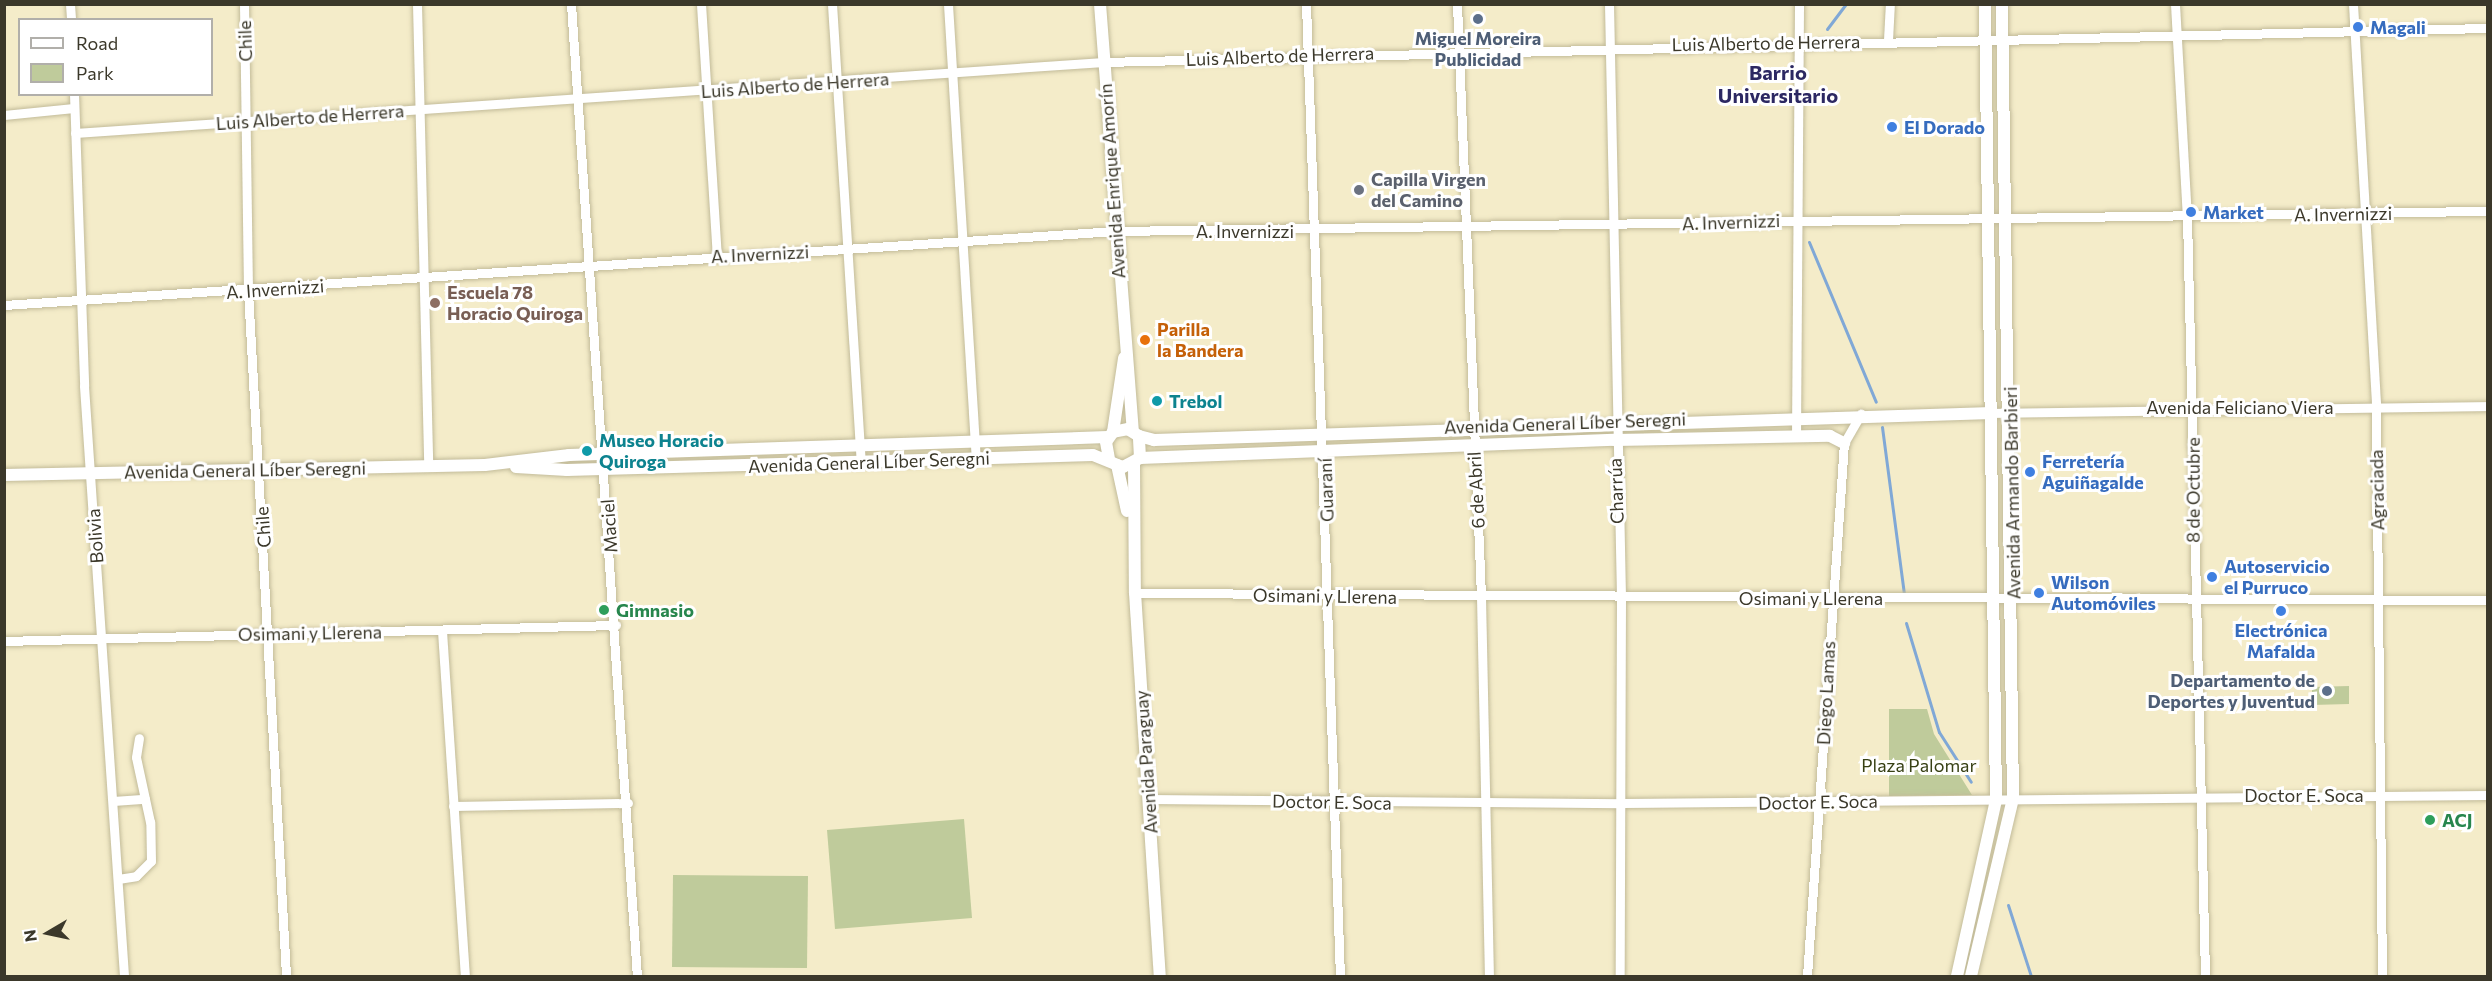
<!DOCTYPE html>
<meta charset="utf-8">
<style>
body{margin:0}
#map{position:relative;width:2492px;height:981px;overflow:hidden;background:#f4ecc9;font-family:Commissioner,sans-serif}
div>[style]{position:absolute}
.green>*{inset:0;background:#bfcb9b}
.stream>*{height:3px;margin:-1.5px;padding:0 1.5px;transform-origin:1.5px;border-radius:1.5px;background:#80a8d6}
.roads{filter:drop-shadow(0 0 2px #c2bb99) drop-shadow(0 0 2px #c2bb99)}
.minor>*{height:9px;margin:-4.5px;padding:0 4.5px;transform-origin:4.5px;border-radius:4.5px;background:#fff}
.tertiary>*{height:12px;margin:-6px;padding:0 6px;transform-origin:6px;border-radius:6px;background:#fff}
.dots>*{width:16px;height:16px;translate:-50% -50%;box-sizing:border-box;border:3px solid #fff;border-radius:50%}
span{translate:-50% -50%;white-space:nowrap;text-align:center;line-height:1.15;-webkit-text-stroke:6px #fff;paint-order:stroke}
.shop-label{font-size:18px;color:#366cbe;font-weight:700}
.left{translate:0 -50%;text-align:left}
.service-label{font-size:18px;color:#4e5e75;font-weight:700}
.right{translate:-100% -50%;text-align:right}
.street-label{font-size:18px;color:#3b382a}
.worship-label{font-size:18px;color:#5b616d;font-weight:700}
.education-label{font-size:18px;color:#785e54;font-weight:700}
.food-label{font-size:18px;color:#c56008;font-weight:700}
.culture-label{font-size:18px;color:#0d838f;font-weight:700}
.leisure-label{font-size:18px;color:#27864d;font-weight:700}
.park-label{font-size:18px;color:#374014}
.neighbourhood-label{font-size:20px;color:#2c2862;font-weight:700}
.frame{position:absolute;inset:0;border:6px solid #3b382a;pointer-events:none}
.legend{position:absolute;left:18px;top:18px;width:195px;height:78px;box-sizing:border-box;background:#fff;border:2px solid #b1afaa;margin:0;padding:8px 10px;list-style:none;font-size:18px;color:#3b382a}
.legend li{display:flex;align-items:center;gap:12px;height:30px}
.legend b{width:30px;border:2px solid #b1afaa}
.north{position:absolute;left:18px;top:903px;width:60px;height:60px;-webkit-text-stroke:4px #fff;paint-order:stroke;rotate:261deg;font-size:16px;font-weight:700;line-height:24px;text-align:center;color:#3b382a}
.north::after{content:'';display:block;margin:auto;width:21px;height:27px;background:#3b382a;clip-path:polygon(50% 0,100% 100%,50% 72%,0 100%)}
</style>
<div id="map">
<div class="green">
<div style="clip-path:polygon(2349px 686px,2349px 704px,2312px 705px,2312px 687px)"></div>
<div style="clip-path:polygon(1889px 709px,1927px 709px,1934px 734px,1972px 795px,1889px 796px)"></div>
<div style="clip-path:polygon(964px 819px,972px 918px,835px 929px,827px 830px)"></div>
<div style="clip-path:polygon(673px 875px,808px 876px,807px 968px,672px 967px)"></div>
</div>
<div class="stream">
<div style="left:1827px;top:29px;width:31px;rotate:-53deg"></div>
<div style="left:1809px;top:242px;width:173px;rotate:67.3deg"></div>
<div style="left:1882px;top:427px;width:168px;rotate:82.5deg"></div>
<div style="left:1906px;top:623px;width:114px;rotate:73.2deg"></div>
<div style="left:1939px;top:732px;width:59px;rotate:57.4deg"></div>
<div style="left:2008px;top:905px;width:75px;rotate:72.1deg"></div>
</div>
<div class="roads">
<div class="minor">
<div style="left:70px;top:4px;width:16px;rotate:86deg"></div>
<div style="left:244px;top:4px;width:287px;rotate:89.2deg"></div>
<div style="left:248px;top:291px;width:686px;rotate:86.82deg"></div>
<div style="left:417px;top:4px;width:462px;rotate:88.6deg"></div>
<div style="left:571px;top:4px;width:974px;rotate:86.12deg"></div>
<div style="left:701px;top:4px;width:253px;rotate:86.4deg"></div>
<div style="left:832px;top:4px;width:460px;rotate:86.4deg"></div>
<div style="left:948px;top:4px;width:456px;rotate:86.5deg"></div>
<div style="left:1306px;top:4px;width:973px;rotate:88deg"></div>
<div style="left:1457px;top:4px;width:593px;rotate:87.68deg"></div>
<div style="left:1481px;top:597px;width:379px;rotate:88.8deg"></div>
<div style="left:1609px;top:4px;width:594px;rotate:88.84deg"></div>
<div style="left:1621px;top:598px;width:378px;rotate:90.2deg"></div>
<div style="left:2175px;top:4px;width:213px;rotate:86.8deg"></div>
<div style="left:2187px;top:217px;width:759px;rotate:88.64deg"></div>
<div style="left:2353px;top:4px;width:404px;rotate:86.7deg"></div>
<div style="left:2376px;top:407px;width:569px;rotate:89.4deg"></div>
<div style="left:1888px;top:40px;width:36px;rotate:-87deg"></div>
<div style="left:74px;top:94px;width:292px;rotate:88deg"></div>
<div style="left:84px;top:386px;width:591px;rotate:86.12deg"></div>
<div style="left:4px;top:115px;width:70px;rotate:-5.7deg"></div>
<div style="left:75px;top:133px;width:1031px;rotate:-3.95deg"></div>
<div style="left:1104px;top:62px;width:1384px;rotate:-1.41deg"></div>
<div style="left:4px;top:305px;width:1114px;rotate:-3.81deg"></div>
<div style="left:1116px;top:231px;width:1372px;rotate:-0.84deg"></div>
<div style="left:1992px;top:413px;width:496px;rotate:-0.8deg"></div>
<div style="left:1796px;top:436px;width:432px;rotate:-89.6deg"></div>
<div style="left:1135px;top:593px;width:1353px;rotate:0.3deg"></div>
<div style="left:442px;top:631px;width:346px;rotate:86.2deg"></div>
<div style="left:4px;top:641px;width:612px;rotate:-1.5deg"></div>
<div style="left:1148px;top:799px;width:474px;rotate:0.5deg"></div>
<div style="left:1622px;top:803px;width:866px;rotate:-0.53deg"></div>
<div style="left:113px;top:801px;width:32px;rotate:-4deg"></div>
<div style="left:453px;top:806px;width:175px;rotate:-1deg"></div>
<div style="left:118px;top:879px;width:18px;rotate:-9deg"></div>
<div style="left:136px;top:876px;width:21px;rotate:-45deg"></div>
<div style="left:151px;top:861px;width:39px;rotate:-91deg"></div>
<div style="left:150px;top:822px;width:66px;rotate:-102.2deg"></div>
<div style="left:136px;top:757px;width:19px;rotate:-81deg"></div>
<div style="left:1807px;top:976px;width:534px;rotate:-86.03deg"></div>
<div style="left:1844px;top:443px;width:34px;rotate:-60deg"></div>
</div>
<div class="tertiary">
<div style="left:1100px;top:4px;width:428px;rotate:85.6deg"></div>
<div style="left:1113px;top:432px;width:75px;rotate:-81.5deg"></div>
<div style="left:1139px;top:436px;width:16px;rotate:15deg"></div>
<div style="left:1154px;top:440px;width:838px;rotate:-1.85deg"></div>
<div style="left:1140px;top:458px;width:474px;rotate:-2.2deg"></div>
<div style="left:1614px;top:440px;width:216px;rotate:-1.1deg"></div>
<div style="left:1830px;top:436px;width:16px;rotate:27deg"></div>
<div style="left:1134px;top:464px;width:129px;rotate:89.6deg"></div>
<div style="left:1135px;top:593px;width:384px;rotate:86.3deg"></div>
<div style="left:1117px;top:465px;width:47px;rotate:77.7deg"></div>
<div style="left:516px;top:467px;width:51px;rotate:3.4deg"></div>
<div style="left:567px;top:470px;width:526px;rotate:-1.63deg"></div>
<div style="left:1093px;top:455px;width:32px;rotate:22deg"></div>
<div style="left:1123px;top:467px;width:19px;rotate:-28deg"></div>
<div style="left:1140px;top:458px;width:22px;rotate:-93deg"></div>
<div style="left:1139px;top:436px;width:13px;rotate:-148deg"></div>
<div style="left:1128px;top:429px;width:15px;rotate:169deg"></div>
<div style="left:1113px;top:432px;width:12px;rotate:125deg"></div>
<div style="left:1106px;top:442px;width:17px;rotate:80deg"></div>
<div style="left:4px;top:475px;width:481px;rotate:-1.2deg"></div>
<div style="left:485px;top:465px;width:85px;rotate:-6.8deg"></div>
<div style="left:569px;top:455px;width:539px;rotate:-1.91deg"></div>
<div style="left:1957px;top:976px;width:180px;rotate:-77.5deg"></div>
<div style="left:1996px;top:800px;width:796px;rotate:-90.79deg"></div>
<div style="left:1971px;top:976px;width:182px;rotate:-76.7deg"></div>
<div style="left:2013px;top:799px;width:795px;rotate:-90.79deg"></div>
</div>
</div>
<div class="dots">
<div style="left:1478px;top:19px;background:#5c6f8a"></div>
<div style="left:2358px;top:27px;background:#3f7fe0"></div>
<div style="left:1892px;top:127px;background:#3f7fe0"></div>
<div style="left:1359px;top:190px;background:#6b7280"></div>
<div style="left:2191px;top:212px;background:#3f7fe0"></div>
<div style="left:435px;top:303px;background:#8d6e63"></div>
<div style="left:1145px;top:340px;background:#e8710a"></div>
<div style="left:1157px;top:401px;background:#0f9aa8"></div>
<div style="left:587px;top:451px;background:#0f9aa8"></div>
<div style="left:2030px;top:472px;background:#3f7fe0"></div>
<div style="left:2212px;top:577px;background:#3f7fe0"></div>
<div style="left:2039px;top:593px;background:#3f7fe0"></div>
<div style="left:604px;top:610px;background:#2e9e5b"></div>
<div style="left:2281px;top:611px;background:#3f7fe0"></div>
<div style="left:2327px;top:691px;background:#5c6f8a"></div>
<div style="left:2430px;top:820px;background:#2e9e5b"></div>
</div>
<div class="shop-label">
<span class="left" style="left:2370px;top:27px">Magali</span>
<span class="left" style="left:1904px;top:127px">El Dorado</span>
<span class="left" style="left:2203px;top:212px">Market</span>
<span class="left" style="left:2042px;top:472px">Ferretería<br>Aguiñagalde</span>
<span class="left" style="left:2224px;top:577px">Autoservicio<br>el Purruco</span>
<span class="left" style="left:2051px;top:593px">Wilson<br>Automóviles</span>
<span style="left:2281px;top:641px">Electrónica<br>Mafalda</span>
</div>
<div class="service-label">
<span style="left:1478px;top:49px">Miguel Moreira<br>Publicidad</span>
<span class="right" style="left:2315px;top:691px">Departamento de<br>Deportes y Juventud</span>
</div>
<div class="street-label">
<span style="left:245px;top:41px;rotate:-92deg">Chile</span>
<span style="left:1766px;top:43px;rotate:-1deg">Luis Alberto de Herrera</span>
<span style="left:1280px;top:56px;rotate:-2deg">Luis Alberto de Herrera</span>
<span style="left:795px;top:85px;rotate:-4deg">Luis Alberto de Herrera</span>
<span style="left:310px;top:117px;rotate:-4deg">Luis Alberto de Herrera</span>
<span style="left:1112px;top:181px;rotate:-94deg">Avenida Enrique Amorín</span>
<span style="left:2343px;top:214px;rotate:-1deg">A. Invernizzi</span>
<span style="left:1731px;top:222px;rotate:-2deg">A. Invernizzi</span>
<span style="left:1245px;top:231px">A. Invernizzi</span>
<span style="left:760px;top:254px;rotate:-3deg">A. Invernizzi</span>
<span style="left:275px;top:289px;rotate:-4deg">A. Invernizzi</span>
<span style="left:2240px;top:407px">Avenida Feliciano Viera</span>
<span style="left:1565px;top:423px;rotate:-2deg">Avenida General Líber Seregni</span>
<span style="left:869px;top:462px;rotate:-2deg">Avenida General Líber Seregni</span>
<span style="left:245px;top:470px;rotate:-1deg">Avenida General Líber Seregni</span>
<span style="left:1326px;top:490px;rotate:-92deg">Guaraní</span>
<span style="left:1476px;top:490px;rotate:-93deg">6 de Abril</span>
<span style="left:2193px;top:490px;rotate:-90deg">8 de Octubre</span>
<span style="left:2377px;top:490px;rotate:-91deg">Agraciada</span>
<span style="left:1616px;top:491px;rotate:-92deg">Charrúa</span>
<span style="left:2012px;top:493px;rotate:-91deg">Avenida Armando Barbieri</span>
<span style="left:609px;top:526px;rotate:-94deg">Maciel</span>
<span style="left:263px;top:527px;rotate:-94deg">Chile</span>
<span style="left:95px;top:536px;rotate:-94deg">Bolivia</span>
<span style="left:1325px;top:596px;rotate:1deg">Osimani y Llerena</span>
<span style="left:1811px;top:598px">Osimani y Llerena</span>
<span style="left:310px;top:633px;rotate:-1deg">Osimani y Llerena</span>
<span style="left:1826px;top:693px;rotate:-87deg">Diego Lamas</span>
<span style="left:1146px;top:762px;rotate:-94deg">Avenida Paraguay</span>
<span style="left:2304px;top:795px">Doctor E. Soca</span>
<span style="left:1332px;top:802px;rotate:1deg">Doctor E. Soca</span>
<span style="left:1818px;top:802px;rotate:-1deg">Doctor E. Soca</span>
</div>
<div class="worship-label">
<span class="left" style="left:1371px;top:190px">Capilla Virgen<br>del Camino</span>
</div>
<div class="education-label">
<span class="left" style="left:447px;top:303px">Escuela 78<br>Horacio Quiroga</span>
</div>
<div class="food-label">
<span class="left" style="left:1157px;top:340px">Parilla<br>la Bandera</span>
</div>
<div class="culture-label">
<span class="left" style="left:1169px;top:401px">Trebol</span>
<span class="left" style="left:599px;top:451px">Museo Horacio<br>Quiroga</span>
</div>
<div class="leisure-label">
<span class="left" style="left:616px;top:610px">Gimnasio</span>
<span class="left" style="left:2442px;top:820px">ACJ</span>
</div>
<div class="park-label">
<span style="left:1919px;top:765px">Plaza Palomar</span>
</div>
<div class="neighbourhood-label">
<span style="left:1778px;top:84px">Barrio<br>Universitario</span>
</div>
<div class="frame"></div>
<ul class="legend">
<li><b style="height:8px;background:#fff"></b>Road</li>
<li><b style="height:16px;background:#bfcb9b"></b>Park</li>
</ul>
<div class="north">N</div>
</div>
